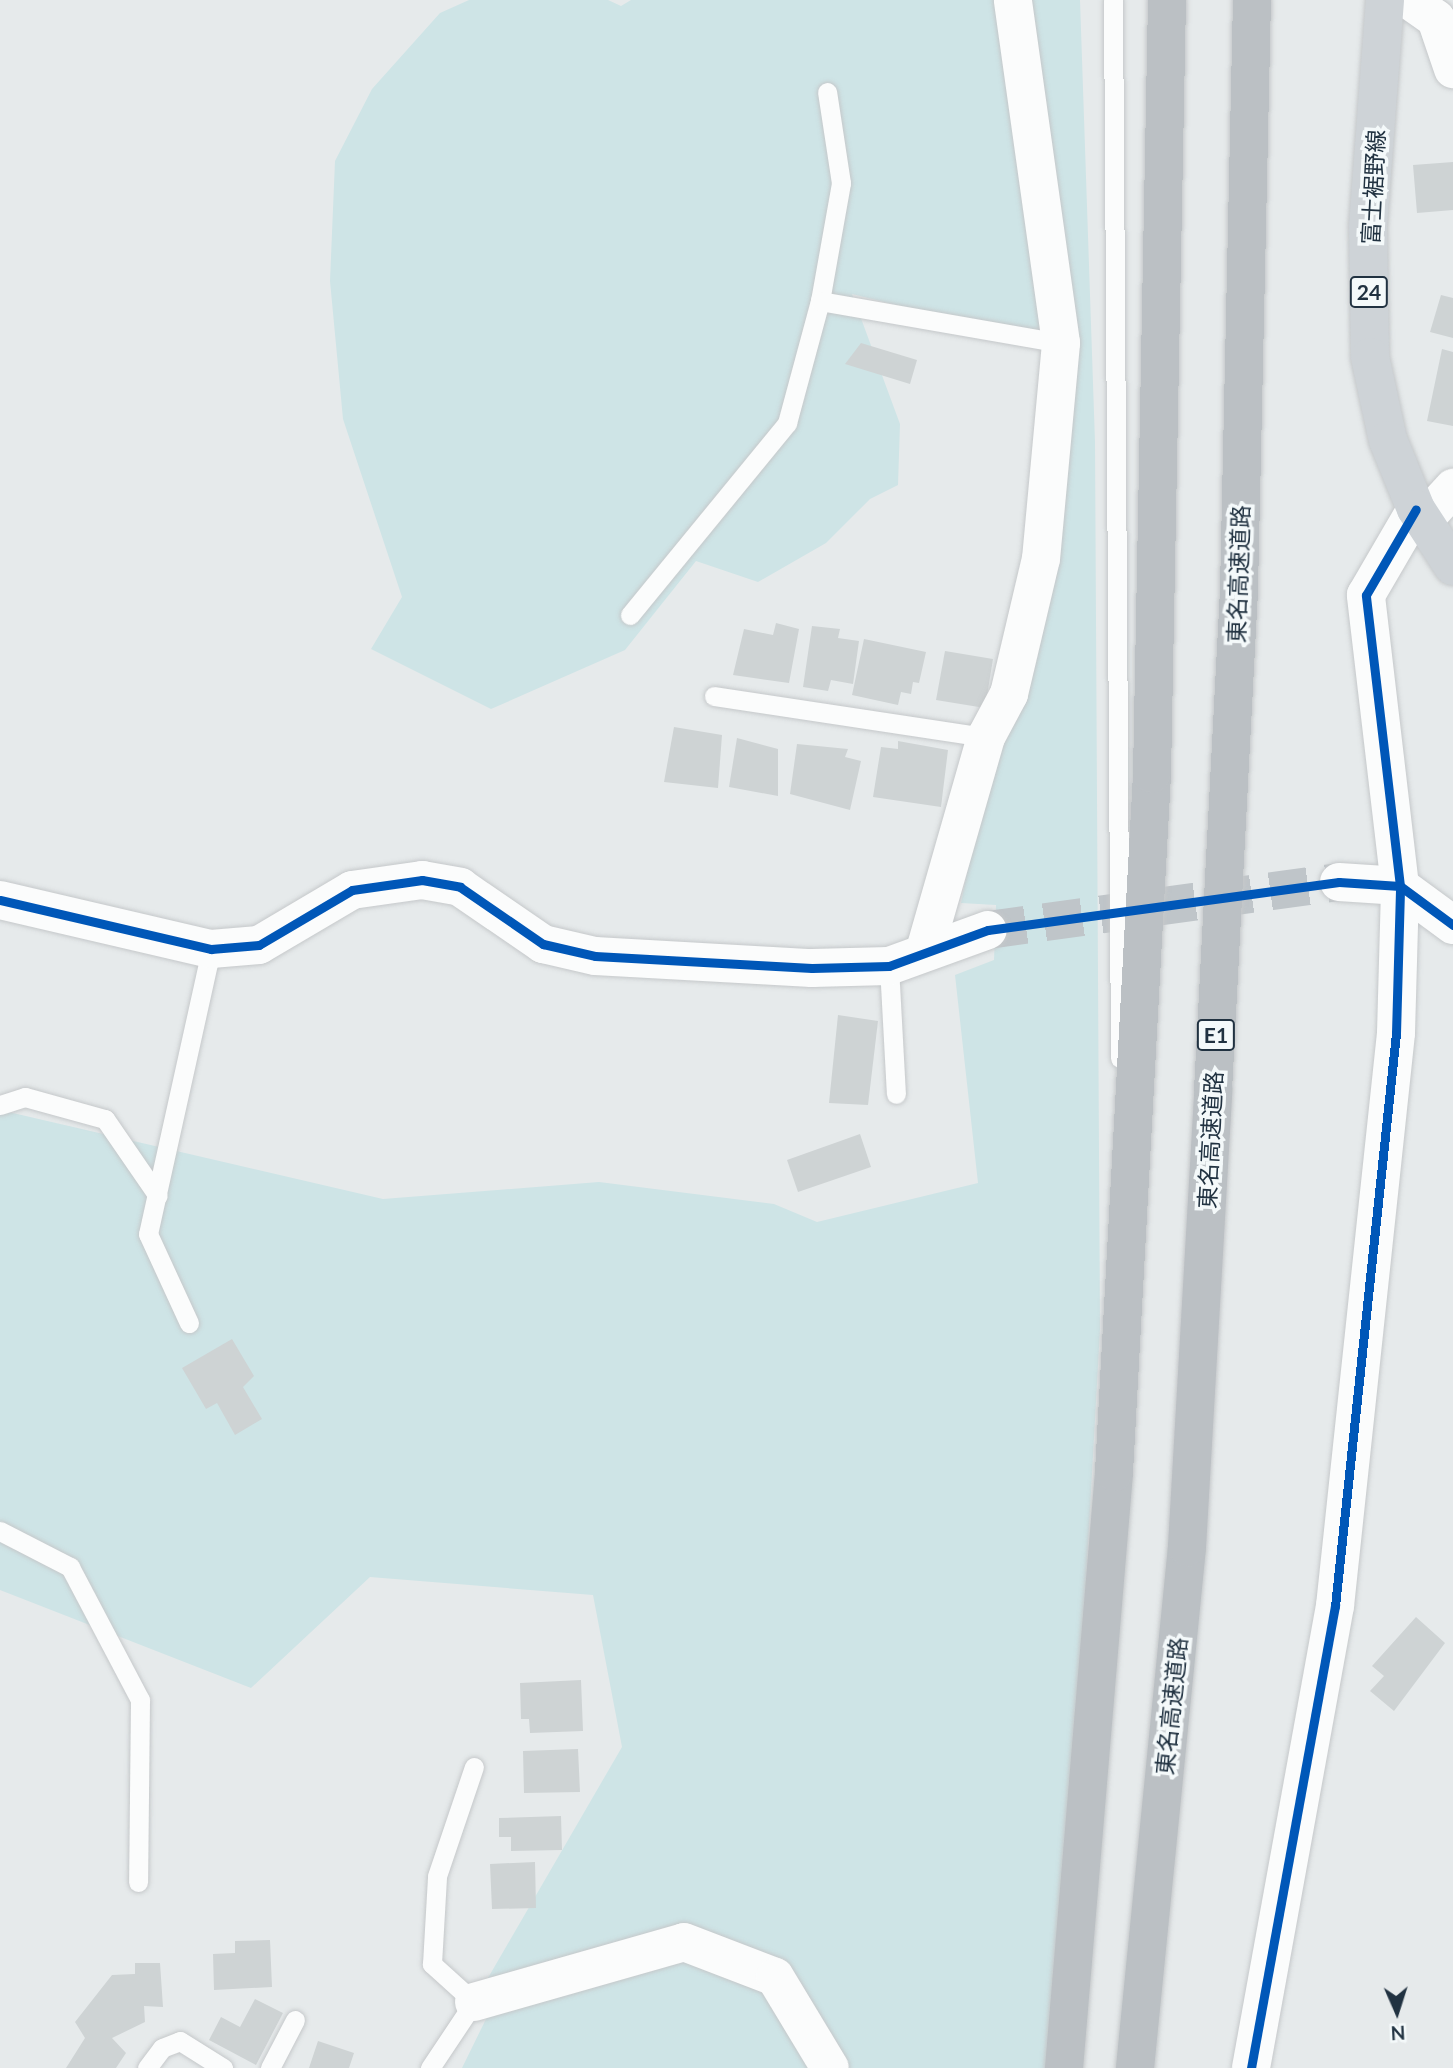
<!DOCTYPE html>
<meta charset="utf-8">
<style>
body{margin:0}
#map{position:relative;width:1453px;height:2068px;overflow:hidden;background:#e6eaeb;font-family:Lato,"Noto Sans JP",sans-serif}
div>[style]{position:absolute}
.green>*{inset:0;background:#cee4e6}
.building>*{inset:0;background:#ced3d4}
.street-tunnel>*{height:38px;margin-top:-19px;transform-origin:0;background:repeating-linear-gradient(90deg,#bfc5c9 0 38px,transparent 0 57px)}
.roads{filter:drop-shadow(0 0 2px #c5c8ca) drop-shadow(0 0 2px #c5c8ca)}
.lane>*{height:19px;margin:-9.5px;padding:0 9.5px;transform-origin:9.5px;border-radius:9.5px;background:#fbfcfc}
.street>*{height:38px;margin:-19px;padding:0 19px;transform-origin:19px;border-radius:19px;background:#fbfcfc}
.primary>*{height:38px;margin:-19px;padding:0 19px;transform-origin:19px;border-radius:19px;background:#ced3d7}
.highway>*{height:38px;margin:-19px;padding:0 19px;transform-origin:19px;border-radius:19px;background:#bbc0c4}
.cycleway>*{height:9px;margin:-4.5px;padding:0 4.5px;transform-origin:4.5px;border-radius:4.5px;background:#0057b8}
span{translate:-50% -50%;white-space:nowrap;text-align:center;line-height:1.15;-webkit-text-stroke:7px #f4f9fa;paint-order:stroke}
.shield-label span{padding:2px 5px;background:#f4f9fa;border:2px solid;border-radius:5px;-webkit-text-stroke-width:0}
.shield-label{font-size:21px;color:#213241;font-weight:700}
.street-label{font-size:23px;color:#213241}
.north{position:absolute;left:1362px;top:1977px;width:70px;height:70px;-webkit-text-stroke:5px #f4f9fa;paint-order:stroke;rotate:177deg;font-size:19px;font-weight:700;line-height:28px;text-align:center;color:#213241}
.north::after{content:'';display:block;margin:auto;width:24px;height:32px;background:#213241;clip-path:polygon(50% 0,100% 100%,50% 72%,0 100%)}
</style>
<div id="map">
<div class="green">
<div style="clip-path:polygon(469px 0,608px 0,621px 6px,631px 0,1080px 0,1095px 442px,1100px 1330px,1076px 1761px,1048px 2068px,462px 2068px,487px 2017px,474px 2002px,622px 1747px,593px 1595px,370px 1577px,251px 1688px,0 1590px,0 1110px,383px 1199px,599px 1182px,774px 1204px,817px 1222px,978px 1183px,955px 975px,994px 960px,996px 905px,961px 903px,1070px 348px,852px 294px,900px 424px,898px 485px,870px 499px,826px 543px,758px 582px,696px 561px,625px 650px,491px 709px,371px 649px,402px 597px,343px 419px,330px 281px,335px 161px,372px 89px,440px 13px)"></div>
</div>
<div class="building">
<div style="clip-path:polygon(1453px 162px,1453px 210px,1417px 213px,1413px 165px)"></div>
<div style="clip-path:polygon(1441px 295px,1453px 298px,1453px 338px,1430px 332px)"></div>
<div style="clip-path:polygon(861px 343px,917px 360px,910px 384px,845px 364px)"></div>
<div style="clip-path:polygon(1442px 349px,1453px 352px,1453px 426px,1427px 421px)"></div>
<div style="clip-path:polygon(776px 623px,799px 629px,789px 683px,733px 675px,744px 629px,773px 635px)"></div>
<div style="clip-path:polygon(812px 626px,840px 629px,838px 638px,859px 641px,853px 684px,831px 680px,828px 691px,803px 687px)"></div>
<div style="clip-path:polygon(864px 639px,926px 652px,919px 683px,913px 682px,911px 694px,901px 692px,898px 705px,852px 695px)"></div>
<div style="clip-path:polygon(945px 651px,993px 659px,985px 708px,936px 700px)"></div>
<div style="clip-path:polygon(674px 727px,722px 735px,718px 788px,664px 782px)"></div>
<div style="clip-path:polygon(737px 738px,778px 749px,778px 796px,729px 787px)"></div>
<div style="clip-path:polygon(898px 741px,948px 750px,941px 807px,873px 797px,881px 747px,898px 749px)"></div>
<div style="clip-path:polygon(797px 744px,848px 749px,845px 757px,861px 761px,850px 810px,790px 794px)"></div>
<div style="clip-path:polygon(838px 1015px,878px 1021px,868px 1105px,829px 1103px)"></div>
<div style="clip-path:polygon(860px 1134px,871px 1167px,798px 1192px,787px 1160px)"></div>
<div style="clip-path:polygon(232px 1339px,254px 1376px,243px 1387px,262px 1419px,235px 1435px,217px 1403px,206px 1409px,182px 1368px)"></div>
<div style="clip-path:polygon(1416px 1617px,1445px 1643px,1394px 1711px,1370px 1691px,1384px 1676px,1372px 1666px)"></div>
<div style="clip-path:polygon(581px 1680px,583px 1731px,530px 1733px,529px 1719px,521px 1719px,520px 1683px)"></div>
<div style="clip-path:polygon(578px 1749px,580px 1792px,524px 1793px,523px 1751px)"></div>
<div style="clip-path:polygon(561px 1816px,562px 1850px,511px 1851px,511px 1837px,499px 1837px,499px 1818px)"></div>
<div style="clip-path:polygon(535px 1862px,536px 1908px,492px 1909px,490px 1864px)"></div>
<div style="clip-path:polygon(270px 1940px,272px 1987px,214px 1990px,213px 1954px,235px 1953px,235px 1941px)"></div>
<div style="clip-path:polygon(135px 1963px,160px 1963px,163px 2007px,144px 2006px,145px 2022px,112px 2038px,126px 2053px,116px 2068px,66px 2068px,85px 2038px,75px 2022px,112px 1975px,135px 1974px)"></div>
<div style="clip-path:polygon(255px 1999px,283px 2013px,256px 2065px,209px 2040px,221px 2017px,240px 2027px)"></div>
<div style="clip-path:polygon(318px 2041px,354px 2053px,349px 2068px,309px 2068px)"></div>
</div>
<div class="street-tunnel">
<div style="left:988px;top:930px;width:354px;rotate:-7.8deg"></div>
</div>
<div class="roads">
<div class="lane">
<div style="left:1113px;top:0;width:1058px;rotate:89.62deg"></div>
<div style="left:820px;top:301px;width:120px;rotate:-79.9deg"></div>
<div style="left:841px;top:183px;width:92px;rotate:-98.7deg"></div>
<div style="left:630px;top:615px;width:248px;rotate:-50.7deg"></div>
<div style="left:787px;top:423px;width:126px;rotate:-74.9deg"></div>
<div style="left:820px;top:301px;width:245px;rotate:9.9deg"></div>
<div style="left:714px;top:696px;width:275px;rotate:8.6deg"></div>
<div style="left:889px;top:966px;width:128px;rotate:86.9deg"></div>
<div style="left:0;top:1105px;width:26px;rotate:-18deg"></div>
<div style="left:25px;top:1097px;width:83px;rotate:15.4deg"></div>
<div style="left:105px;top:1119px;width:93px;rotate:55.5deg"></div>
<div style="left:189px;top:1323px;width:98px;rotate:-114.7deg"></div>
<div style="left:148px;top:1234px;width:292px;rotate:-77.5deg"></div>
<div style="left:0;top:1531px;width:79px;rotate:27.2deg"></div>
<div style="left:70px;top:1567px;width:150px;rotate:62.2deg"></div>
<div style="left:140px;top:1700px;width:182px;rotate:90.6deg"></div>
<div style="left:147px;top:2068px;width:25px;rotate:-53deg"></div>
<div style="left:162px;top:2048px;width:19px;rotate:-21deg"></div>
<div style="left:180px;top:2041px;width:51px;rotate:32.1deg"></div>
<div style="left:270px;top:2068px;width:54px;rotate:-62.5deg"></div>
<div style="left:430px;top:2068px;width:79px;rotate:-56.3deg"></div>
<div style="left:474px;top:2002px;width:57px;rotate:-137.9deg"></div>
<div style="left:432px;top:1964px;width:88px;rotate:-86.7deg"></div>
<div style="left:437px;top:1876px;width:115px;rotate:-71.3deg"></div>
</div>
<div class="street">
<div style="left:1409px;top:0;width:33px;rotate:35deg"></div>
<div style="left:1436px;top:19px;width:53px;rotate:71.2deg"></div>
<div style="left:1423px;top:521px;width:45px;rotate:-47.7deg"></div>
<div style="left:1339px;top:882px;width:61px;rotate:3.8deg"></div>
<div style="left:1400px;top:886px;width:66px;rotate:36.3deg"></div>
<div style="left:0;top:900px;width:217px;rotate:13.1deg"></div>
<div style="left:211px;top:949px;width:48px;rotate:-4.8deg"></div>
<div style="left:259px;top:945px;width:108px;rotate:-30.6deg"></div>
<div style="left:352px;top:890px;width:71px;rotate:-8.1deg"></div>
<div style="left:422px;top:880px;width:39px;rotate:10deg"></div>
<div style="left:460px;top:887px;width:101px;rotate:34.5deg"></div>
<div style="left:543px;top:944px;width:53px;rotate:13deg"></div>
<div style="left:595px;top:956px;width:217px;rotate:3.2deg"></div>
<div style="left:812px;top:968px;width:77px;rotate:-1.5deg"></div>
<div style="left:889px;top:966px;width:105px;rotate:-20deg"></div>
<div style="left:925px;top:950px;width:222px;rotate:-74deg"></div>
<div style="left:986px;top:737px;width:49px;rotate:-61.9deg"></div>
<div style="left:1009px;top:694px;width:139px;rotate:-76.7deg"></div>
<div style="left:1041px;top:559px;width:217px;rotate:-84.7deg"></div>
<div style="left:1061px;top:343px;width:346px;rotate:-98deg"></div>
<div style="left:474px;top:2002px;width:218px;rotate:-15.9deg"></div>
<div style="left:684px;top:1942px;width:97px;rotate:21deg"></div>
<div style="left:775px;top:1977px;width:106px;rotate:58.9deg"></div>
<div style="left:1251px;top:2068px;width:470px;rotate:-79.7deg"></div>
<div style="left:1335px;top:1606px;width:576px;rotate:-83.92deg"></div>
<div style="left:1396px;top:1033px;width:147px;rotate:-88.4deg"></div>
<div style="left:1400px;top:886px;width:293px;rotate:-96.7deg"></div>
<div style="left:1366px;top:595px;width:99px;rotate:-59.8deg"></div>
</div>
<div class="primary">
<div style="left:1385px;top:0;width:227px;rotate:94.3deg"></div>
<div style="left:1368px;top:226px;width:131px;rotate:89.1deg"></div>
<div style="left:1370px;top:357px;width:85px;rotate:77.8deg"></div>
<div style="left:1388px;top:440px;width:74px;rotate:67.9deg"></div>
<div style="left:1416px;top:509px;width:68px;rotate:57deg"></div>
</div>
<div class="highway">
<div style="left:1064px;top:2068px;width:598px;rotate:-85.2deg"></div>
<div style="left:1114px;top:1472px;width:699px;rotate:-86.88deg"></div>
<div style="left:1152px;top:774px;width:774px;rotate:-88.89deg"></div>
<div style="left:1135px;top:2068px;width:524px;rotate:-84.3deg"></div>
<div style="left:1187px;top:1547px;width:458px;rotate:-86.7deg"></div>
<div style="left:1213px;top:1090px;width:501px;rotate:-87.02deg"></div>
<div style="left:1239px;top:590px;width:590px;rotate:-88.74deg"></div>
</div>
</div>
<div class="cycleway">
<div style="left:0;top:900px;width:217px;rotate:13.1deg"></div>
<div style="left:211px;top:949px;width:48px;rotate:-4.8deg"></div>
<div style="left:259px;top:945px;width:108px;rotate:-30.6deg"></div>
<div style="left:352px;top:890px;width:71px;rotate:-8.1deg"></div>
<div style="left:422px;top:880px;width:39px;rotate:10deg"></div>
<div style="left:460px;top:887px;width:101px;rotate:34.5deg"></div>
<div style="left:543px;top:944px;width:53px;rotate:13deg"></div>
<div style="left:595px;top:956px;width:217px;rotate:3.2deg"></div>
<div style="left:812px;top:968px;width:77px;rotate:-1.5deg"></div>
<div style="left:889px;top:966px;width:105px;rotate:-20deg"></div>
<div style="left:988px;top:930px;width:354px;rotate:-7.8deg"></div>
<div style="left:1339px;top:882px;width:61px;rotate:3.8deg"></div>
<div style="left:1400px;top:886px;width:66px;rotate:36.3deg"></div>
<div style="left:1251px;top:2068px;width:470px;rotate:-79.7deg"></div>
<div style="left:1335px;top:1606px;width:576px;rotate:-83.92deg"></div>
<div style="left:1396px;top:1033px;width:147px;rotate:-88.4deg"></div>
<div style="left:1400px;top:886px;width:293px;rotate:-96.7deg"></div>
<div style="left:1366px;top:595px;width:99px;rotate:-59.8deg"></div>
</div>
<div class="shield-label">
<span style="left:1369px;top:292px">24</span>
<span style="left:1216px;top:1035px">E1</span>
</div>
<div class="street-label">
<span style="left:1373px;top:187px;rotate:-87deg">富士裾野線</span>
<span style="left:1238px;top:574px;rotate:-88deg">東名高速道路</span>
<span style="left:1210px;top:1140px;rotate:-87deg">東名高速道路</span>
<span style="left:1171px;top:1706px;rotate:-84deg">東名高速道路</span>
</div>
<div class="north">N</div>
</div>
